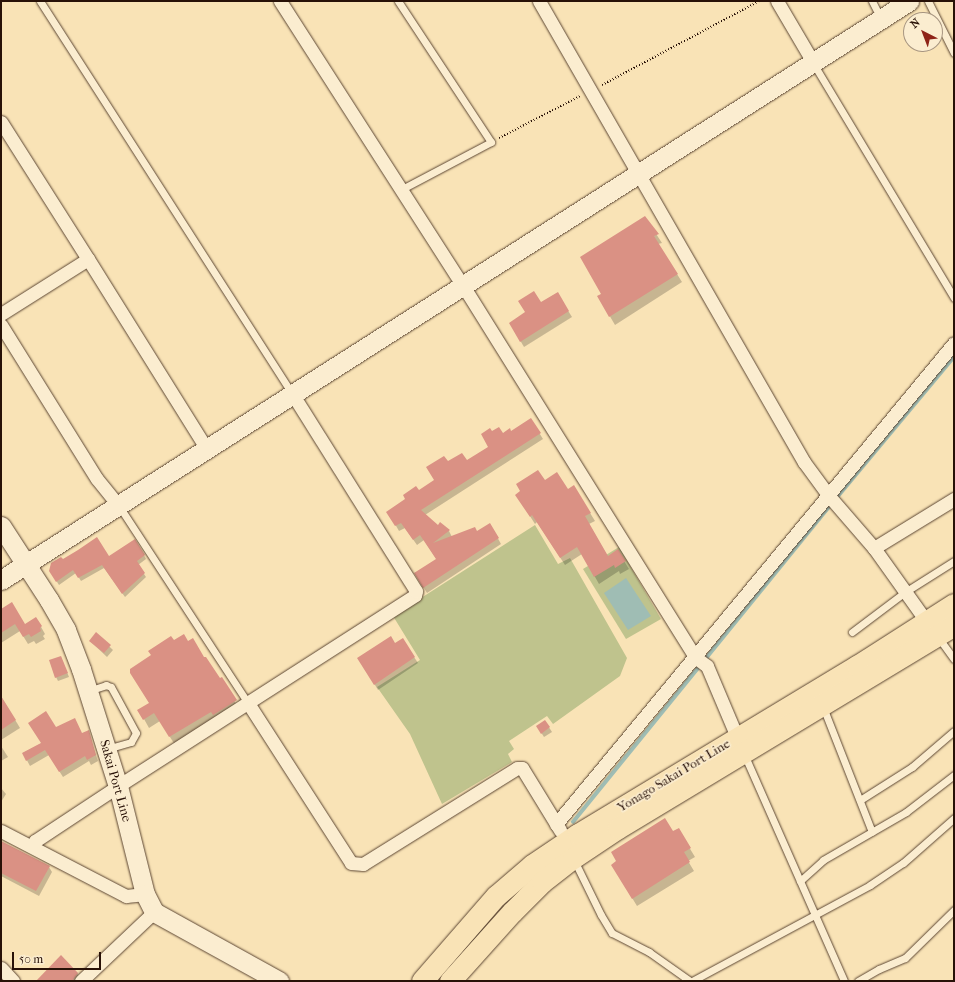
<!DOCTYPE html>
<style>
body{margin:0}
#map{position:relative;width:955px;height:982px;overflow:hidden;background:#f9e3b6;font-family:"IM FELL French Canon",serif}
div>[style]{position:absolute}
.green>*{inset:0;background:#bfc38d}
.water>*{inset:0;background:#9fbdb4}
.shadow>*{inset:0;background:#0003}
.stream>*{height:3.5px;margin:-1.75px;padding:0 1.75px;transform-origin:1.75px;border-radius:1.75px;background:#9fbdb4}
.building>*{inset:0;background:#da9184}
.path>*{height:2px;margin-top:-1px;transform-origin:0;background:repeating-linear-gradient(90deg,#281107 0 1px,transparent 0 3px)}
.roads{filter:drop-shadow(0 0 1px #5c4633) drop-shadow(0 0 1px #5c4633)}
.lane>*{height:7px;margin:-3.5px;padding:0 3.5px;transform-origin:3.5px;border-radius:3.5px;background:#fbedd0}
.street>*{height:13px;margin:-6.5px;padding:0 6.5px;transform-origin:6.5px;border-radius:6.5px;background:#fbedd0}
.secondary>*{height:19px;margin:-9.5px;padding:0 9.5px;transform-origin:9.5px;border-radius:9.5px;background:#fbedd0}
.primary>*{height:21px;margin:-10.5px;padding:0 10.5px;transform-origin:10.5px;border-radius:10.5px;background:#f9e3b6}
span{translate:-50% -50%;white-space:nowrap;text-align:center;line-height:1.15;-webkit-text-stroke:3px #fbedd0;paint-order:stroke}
.street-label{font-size:13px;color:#281107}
.frame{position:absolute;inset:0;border:2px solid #281107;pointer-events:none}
.north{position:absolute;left:903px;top:12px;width:40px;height:40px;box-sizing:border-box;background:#fbedd0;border:1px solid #a79580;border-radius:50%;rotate:318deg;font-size:11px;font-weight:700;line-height:16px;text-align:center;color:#281107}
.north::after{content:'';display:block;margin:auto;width:14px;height:18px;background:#8f2418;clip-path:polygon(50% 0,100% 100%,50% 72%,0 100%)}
.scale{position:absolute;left:12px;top:952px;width:89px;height:18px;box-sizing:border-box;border:2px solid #281107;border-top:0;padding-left:5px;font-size:12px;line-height:14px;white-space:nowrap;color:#281107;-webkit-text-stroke:3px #fbedd0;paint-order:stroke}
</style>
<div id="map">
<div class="green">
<div style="clip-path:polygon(535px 525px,558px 564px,570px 558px,627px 658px,620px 676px,553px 724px,547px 716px,509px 741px,514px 749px,508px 754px,512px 762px,442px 804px,410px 734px,377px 687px,420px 660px,393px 616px)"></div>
<div style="clip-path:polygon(619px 547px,661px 619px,626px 639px,583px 569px)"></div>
</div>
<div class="water">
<div style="clip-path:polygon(626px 578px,651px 616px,628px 630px,604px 593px)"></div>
</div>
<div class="shadow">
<div style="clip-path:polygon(645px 217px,662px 243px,658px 244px,682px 282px,615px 325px,598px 296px,602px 294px)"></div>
<div style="clip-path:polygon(557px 293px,572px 317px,524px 347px,510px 323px)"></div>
<div style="clip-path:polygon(531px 420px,543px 439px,425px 515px,438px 526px,449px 531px,452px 537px,477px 532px,490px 524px,501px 544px,427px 593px,415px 573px,437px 560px,424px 540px,417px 545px,405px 528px,399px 531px,388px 512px,435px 481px,448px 463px,467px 461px,489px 447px,491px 433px,503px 434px,511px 432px)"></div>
<div style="clip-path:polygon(544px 481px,568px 490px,574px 487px,595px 521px,589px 524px,608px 557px,618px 551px,629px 569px,620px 574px,619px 571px,599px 584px,582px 554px,565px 565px,537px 522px,535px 524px,521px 502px)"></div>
<div style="clip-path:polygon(144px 555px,146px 559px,138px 565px,146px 577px,125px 597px,104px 568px,81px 581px,76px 573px,59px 585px,50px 571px,62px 560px)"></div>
<div style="clip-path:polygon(1px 610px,25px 625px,36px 618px,45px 634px,43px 636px,45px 639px,36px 644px,34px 641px,28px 644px,20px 631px,1px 643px)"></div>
<div style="clip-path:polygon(96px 634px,113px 650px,107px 657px,90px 641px)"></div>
<div style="clip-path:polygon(173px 642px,188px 643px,204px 659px,240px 709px,175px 745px,160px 721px,149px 728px,139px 710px,150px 704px,130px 670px)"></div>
<div style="clip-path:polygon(395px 645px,414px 657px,418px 663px,378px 690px,359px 658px)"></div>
<div style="clip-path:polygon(61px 657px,69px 677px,58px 681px,56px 677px)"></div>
<div style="clip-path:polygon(2px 698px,20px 728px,1px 740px,1px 699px)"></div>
<div style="clip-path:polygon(545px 721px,552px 732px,544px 737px,537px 726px)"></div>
<div style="clip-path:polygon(56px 729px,82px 734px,88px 732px,98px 761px,91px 765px,89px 761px,63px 777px,49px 755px,30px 766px,23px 753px,42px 743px)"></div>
<div style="clip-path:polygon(1px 746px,8px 757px,1px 761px)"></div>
<div style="clip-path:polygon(1px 788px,6px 794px,1px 802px)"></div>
<div style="clip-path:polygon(678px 829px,695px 857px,688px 861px,694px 871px,637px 906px,617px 873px)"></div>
<div style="clip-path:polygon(1px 842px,49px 867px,52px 872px,39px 896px,1px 876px)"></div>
<div style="clip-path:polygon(61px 957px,77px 973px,80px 978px,79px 981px,37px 981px)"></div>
</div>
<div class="stream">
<div style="left:573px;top:822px;width:390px;rotate:-50.9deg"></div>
<div style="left:819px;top:519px;width:211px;rotate:-50.2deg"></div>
<div style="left:473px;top:939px;width:13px;rotate:-45deg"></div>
</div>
<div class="building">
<div style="clip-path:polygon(645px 216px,659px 234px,654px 236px,678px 274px,609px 317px,597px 296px,601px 294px,580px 257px)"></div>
<div style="clip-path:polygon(534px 291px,541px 302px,558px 292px,569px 311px,520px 342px,509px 323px,525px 312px,518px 301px)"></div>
<div style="clip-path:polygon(531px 418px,541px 433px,421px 510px,438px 525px,440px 522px,450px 530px,433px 543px,475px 527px,477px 531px,490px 523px,499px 538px,423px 588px,414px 573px,436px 559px,420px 535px,413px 540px,401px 523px,395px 526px,386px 512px,405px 499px,403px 495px,416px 486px,419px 490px,434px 480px,426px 467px,444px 456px,448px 461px,462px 453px,467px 460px,488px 447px,481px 434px,490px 428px,492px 431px,499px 427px,503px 433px,510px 428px,511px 431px)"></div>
<div style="clip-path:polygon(538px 470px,545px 480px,557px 472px,568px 489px,574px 485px,591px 513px,585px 516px,608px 556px,618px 549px,626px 561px,615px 568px,614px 565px,594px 577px,577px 547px,560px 558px,532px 515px,530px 517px,515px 495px,520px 491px,516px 484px)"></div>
<div style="clip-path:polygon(97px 537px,109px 556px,135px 539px,145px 555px,137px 561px,145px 573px,122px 594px,102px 565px,78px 578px,73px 570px,56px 582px,49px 571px,51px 563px,61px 557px,63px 559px,78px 550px)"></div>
<div style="clip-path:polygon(12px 602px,25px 624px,36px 617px,42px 626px,40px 628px,41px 631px,31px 637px,29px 634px,23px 637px,15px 624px,1px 633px,1px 609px)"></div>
<div style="clip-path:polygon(96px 632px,111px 645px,104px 653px,89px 641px)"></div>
<div style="clip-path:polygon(184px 634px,188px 641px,193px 638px,204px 657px,206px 657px,220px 678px,222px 677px,237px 700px,213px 715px,211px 712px,169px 737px,154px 713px,143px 720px,137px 710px,149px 703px,130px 673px,130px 669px,151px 655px,148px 651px,171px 636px,174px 640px)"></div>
<div style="clip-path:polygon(391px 636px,395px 643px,403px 638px,415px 657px,374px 685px,357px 658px)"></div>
<div style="clip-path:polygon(61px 656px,68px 673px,55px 678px,49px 660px)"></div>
<div style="clip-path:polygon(1px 696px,16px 720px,1px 730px)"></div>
<div style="clip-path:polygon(46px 711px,56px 727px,75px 718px,82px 733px,89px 730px,96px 755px,87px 760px,85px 756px,59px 772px,45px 750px,26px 761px,22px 753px,41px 743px,28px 723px)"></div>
<div style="clip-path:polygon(545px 720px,550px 727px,541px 734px,536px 726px)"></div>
<div style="clip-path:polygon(665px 818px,673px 831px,679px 828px,691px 848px,684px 852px,690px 862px,632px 899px,611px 865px,616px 861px,611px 852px)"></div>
<div style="clip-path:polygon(1px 841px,50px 866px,36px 891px,1px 873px)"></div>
<div style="clip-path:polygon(61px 955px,78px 973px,73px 980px,36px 981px)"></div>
</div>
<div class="path">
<div style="left:602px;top:85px;width:178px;rotate:-28.1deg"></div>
<div style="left:499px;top:138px;width:91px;rotate:-27.4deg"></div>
</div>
<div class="roads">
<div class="lane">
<div style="left:40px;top:1px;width:466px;rotate:57.3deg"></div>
<div style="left:398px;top:1px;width:169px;rotate:56.6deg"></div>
<div style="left:491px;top:142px;width:103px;rotate:152.2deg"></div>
<div style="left:872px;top:1px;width:20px;rotate:63deg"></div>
<div style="left:928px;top:1px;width:58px;rotate:63.4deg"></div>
<div style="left:813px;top:63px;width:274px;rotate:59deg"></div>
<div style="left:119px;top:506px;width:235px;rotate:56.8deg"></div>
<div style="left:852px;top:632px;width:66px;rotate:-37deg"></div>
<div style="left:905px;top:592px;width:58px;rotate:-32.3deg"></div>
<div style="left:938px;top:637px;width:27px;rotate:54deg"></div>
<div style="left:88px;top:691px;width:19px;rotate:-18deg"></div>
<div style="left:106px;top:685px;width:5px;rotate:22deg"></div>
<div style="left:111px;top:687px;width:52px;rotate:61.5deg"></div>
<div style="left:136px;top:733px;width:10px;rotate:119deg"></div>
<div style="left:131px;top:742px;width:25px;rotate:164deg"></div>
<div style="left:823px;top:707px;width:134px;rotate:68.6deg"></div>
<div style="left:744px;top:754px;width:248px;rotate:66.2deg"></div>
<div style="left:860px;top:800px;width:62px;rotate:-32.4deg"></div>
<div style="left:912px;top:767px;width:55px;rotate:-40.6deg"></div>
<div style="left:574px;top:860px;width:61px;rotate:63.9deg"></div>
<div style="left:601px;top:915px;width:21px;rotate:59deg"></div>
<div style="left:612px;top:933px;width:42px;rotate:27.2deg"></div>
<div style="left:649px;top:952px;width:50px;rotate:35.3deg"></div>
<div style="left:800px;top:881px;width:31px;rotate:-42deg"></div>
<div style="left:823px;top:860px;width:96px;rotate:-30deg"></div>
<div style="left:906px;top:812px;width:61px;rotate:-37.6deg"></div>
<div style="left:692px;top:981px;width:202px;rotate:-28.3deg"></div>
<div style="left:870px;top:885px;width:40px;rotate:-34deg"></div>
<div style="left:903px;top:863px;width:68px;rotate:-41.4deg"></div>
<div style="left:858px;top:981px;width:24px;rotate:-30deg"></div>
<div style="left:879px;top:969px;width:28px;rotate:-23deg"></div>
<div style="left:905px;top:958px;width:69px;rotate:-44.4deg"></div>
</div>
<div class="street">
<div style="left:280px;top:1px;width:336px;rotate:57.3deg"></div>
<div style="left:462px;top:284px;width:440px;rotate:58deg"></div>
<div style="left:695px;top:657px;width:15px;rotate:37deg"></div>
<div style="left:707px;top:666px;width:85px;rotate:67.1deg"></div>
<div style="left:539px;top:1px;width:532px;rotate:60.11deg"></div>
<div style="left:804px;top:462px;width:42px;rotate:53.7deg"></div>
<div style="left:829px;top:496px;width:69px;rotate:49.1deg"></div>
<div style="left:874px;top:548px;width:98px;rotate:54.5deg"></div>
<div style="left:777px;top:1px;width:71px;rotate:59.5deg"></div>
<div style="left:1px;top:122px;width:162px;rotate:57.6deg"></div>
<div style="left:1px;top:314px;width:103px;rotate:-32.3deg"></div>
<div style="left:88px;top:259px;width:223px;rotate:58deg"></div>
<div style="left:1px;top:325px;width:181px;rotate:58.1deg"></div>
<div style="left:97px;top:479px;width:33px;rotate:51deg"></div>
<div style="left:874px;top:548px;width:94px;rotate:-31.5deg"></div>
<div style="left:248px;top:703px;width:190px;rotate:57.2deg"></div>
<div style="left:351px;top:863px;width:12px;rotate:5deg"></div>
<div style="left:363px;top:864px;width:181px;rotate:-31.9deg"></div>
<div style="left:517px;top:768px;width:5px"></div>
<div style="left:522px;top:768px;width:73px;rotate:58.5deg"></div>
<div style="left:556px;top:824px;width:624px;rotate:-50.39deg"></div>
<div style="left:1px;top:831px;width:141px;rotate:27.5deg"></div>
<div style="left:126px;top:896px;width:19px;rotate:-6deg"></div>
<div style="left:32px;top:846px;width:6px;rotate:-59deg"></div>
<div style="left:35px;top:841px;width:100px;rotate:-33.5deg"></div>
<div style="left:118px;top:786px;width:353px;rotate:-32.7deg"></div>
<div style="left:415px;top:595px;width:4px;rotate:-76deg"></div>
<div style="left:416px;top:591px;width:234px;rotate:-122.1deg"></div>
<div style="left:1px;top:968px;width:18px;rotate:47deg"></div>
<div style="left:81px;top:981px;width:100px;rotate:-43.4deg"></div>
</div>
<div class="secondary">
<div style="left:1px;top:526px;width:88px;rotate:57deg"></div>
<div style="left:49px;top:600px;width:34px;rotate:60deg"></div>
<div style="left:66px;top:630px;width:42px;rotate:69deg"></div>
<div style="left:81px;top:669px;width:123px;rotate:72.5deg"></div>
<div style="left:118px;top:786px;width:111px;rotate:76deg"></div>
<div style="left:145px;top:894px;width:20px;rotate:63deg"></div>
<div style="left:154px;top:912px;width:143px;rotate:28.9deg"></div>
<div style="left:1px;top:580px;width:1077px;rotate:-32.52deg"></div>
</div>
<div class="primary">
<div style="left:422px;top:981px;width:113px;rotate:-49deg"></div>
<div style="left:496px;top:896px;width:48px;rotate:-40.7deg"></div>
<div style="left:532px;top:865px;width:55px;rotate:-34deg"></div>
<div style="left:578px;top:834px;width:326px;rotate:-31.1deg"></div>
<div style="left:857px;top:666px;width:115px;rotate:-32.6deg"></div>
<div style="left:450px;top:981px;width:93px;rotate:-48.1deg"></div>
<div style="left:512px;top:912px;width:42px;rotate:-45deg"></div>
<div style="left:542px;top:882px;width:39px;rotate:-38deg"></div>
<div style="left:573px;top:858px;width:54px;rotate:-33.7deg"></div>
<div style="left:618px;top:828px;width:393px;rotate:-31.1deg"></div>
</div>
</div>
<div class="street-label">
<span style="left:674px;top:776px;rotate:-31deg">Yonago Sakai Port Line</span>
<span style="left:115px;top:781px;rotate:74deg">Sakai Port Line</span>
</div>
<div class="frame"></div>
<div class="north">N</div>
<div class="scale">50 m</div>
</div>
